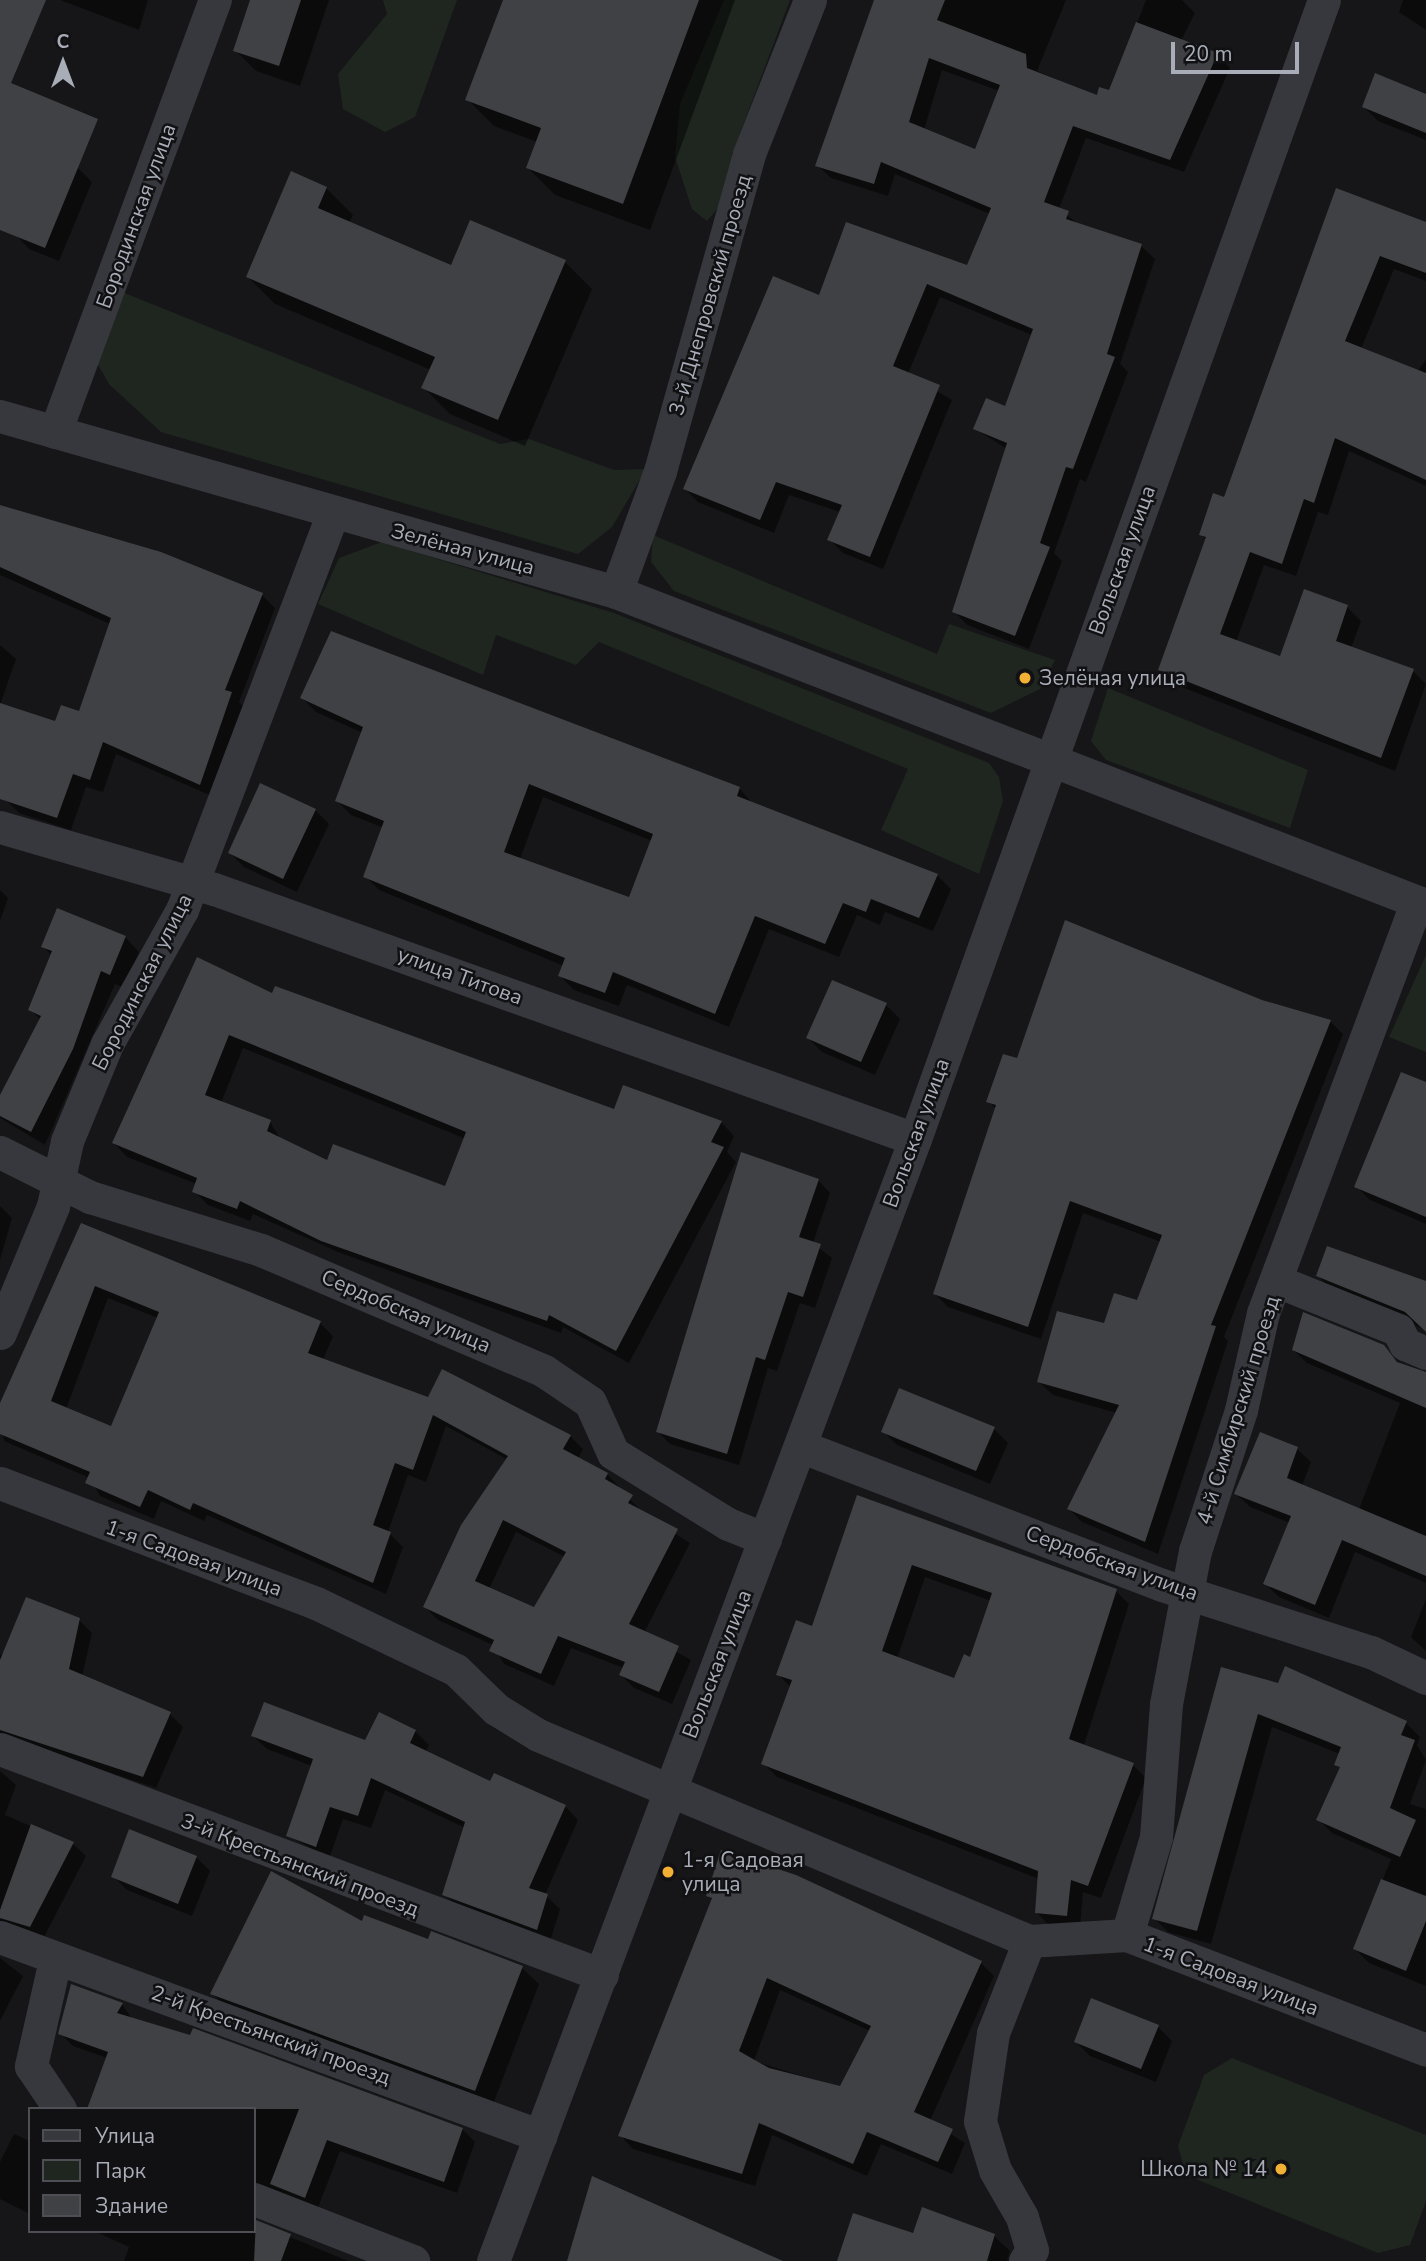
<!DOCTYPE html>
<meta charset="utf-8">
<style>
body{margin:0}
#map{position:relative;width:1426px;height:2261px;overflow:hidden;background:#161618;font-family:"Nunito Sans",sans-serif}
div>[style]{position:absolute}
.green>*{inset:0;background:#1e261f}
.shadow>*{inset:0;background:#0007}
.building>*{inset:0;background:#404145}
.street>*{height:33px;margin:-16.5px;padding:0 16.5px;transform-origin:16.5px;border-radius:16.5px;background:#37383d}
.dots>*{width:19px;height:19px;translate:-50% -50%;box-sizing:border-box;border:4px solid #111113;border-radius:50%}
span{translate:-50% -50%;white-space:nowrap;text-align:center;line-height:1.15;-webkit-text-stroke:5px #111113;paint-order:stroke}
.street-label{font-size:21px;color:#a8adb8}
.poi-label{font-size:21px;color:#a8adb8}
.left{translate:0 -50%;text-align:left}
.right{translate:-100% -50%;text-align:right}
.legend{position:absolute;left:28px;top:2107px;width:228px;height:126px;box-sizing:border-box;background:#111113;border:2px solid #4d4f55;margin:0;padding:9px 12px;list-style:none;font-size:21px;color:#a8adb8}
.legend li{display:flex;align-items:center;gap:14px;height:35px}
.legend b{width:35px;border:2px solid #4d4f55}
.north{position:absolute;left:28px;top:28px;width:70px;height:70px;-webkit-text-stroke:5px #111113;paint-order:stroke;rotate:0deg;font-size:19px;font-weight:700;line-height:28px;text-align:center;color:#a8adb8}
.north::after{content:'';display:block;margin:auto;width:24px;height:32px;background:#a8adb8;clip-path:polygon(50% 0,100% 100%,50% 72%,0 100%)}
.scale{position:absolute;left:1171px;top:42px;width:128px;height:32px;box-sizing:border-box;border:4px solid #a8adb8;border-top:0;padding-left:9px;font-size:21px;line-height:24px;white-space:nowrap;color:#a8adb8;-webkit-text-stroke:5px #111113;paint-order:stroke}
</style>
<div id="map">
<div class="green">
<div style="clip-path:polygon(383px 0,457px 0,415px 117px,385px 132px,343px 109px,338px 74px,387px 14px)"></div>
<div style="clip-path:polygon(724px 0,790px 0,732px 155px,733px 190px,707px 221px,692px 209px,675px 157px,680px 104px)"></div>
<div style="clip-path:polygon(122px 292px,500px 444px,529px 439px,614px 470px,646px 469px,612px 527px,578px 554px,161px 432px,109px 384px,97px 363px)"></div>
<div style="clip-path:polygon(653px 535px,937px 654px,949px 624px,1055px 660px,1040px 689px,991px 713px,674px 591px,651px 562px)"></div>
<div style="clip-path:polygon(382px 542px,614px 613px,989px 763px,999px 777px,1003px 801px,979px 874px,881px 830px,908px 769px,599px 642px,576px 665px,496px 635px,483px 675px,318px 604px,339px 558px)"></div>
<div style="clip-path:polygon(1108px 688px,1308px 770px,1290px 828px,1106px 760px,1091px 741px)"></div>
<div style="clip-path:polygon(1426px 955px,1426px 1052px,1389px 1037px)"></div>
<div style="clip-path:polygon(1232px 2058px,1426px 2135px,1426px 2201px,1410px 2245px,1378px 2253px,1186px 2175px,1178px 2146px,1204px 2075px)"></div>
</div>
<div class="shadow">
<div style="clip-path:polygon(60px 0,148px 0,139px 30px)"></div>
<div style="clip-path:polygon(252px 0,329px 0,300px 86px,256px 71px,235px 50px)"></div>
<div style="clip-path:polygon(504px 0,735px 0,650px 230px,555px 195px,528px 168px,537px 142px,494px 126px,467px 99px)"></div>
<div style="clip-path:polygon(evenodd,876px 0,1066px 0,1037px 71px,1098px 97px,1110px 93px,1146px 0,1182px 0,1195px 13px,1181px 41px,1217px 54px,1230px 68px,1184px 172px,1086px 138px,1059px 209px,1081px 226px,1141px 246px,1155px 259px,1120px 364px,1128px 372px,1086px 482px,1080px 479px,1054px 553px,1062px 561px,1029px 649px,967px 625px,954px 611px,1007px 449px,975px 429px,1006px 408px,1032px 335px,940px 297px,908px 374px,952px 400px,883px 569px,843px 553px,830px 540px,840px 512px,789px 495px,774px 533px,698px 502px,685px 489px,820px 298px,968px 267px,990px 214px,895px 174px,888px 196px,831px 178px,817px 165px,876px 0,942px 70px,999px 91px,976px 152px,924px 130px,942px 70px)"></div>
<div style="clip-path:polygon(1403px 0,1426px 0,1426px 30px,1399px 12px)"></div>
<div style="clip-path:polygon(1426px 95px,1426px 140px,1378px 121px,1364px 107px)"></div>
<div style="clip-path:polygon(78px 168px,92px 182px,59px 261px,29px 249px,15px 234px)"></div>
<div style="clip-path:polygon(326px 188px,353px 215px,349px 223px,452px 267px,565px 262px,592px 289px,525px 446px,450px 414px,423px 387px,431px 370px,275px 304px,248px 277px)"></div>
<div style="clip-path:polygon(1337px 190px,1426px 224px,1426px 281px,1394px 269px,1361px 349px,1418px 371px,1426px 359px,1426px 486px,1349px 451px,1328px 515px,1318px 512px,1296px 576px,1264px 565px,1236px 642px,1281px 658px,1305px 591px,1347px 607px,1361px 621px,1351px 648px,1413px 671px,1426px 684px,1395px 771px,1174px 684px,1160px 670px,1207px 540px,1201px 535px,1225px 499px)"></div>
<div style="clip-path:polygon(0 505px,262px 595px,275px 608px,239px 702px,244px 707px,214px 797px,116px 754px,103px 792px,86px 787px,71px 830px,19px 813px,6px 800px,0 767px,0 645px,16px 659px,0 705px,56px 723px,81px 714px,110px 624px,0 575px)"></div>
<div style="clip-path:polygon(evenodd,302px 698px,739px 788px,753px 804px,937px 875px,951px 889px,933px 931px,885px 912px,880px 925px,857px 915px,839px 957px,769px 929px,729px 1027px,627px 985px,619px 1006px,574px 990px,560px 976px,564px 966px,379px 890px,365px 876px,384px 828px,351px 815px,337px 801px,363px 733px,316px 712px,302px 698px,543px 797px,652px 841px,630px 900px,520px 859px,543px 797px)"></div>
<div style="clip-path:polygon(315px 810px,329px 824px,297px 892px,244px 867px,230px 853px)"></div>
<div style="clip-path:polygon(0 890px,8px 898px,0 921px)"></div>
<div style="clip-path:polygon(125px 937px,139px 952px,124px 988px,115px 984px,45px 1145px,0 1118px,0 1099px,41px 1020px,30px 1010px,52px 956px,43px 946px)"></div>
<div style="clip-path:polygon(evenodd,197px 959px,273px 995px,615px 1111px,721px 1122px,734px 1136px,727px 1152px,736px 1162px,629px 1363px,563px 1327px,561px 1333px,338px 1252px,253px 1214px,250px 1221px,208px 1205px,194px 1191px,197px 1184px,127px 1157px,114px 1143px,197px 959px,243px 1048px,466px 1139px,446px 1189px,328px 1162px,281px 1140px,270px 1122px,221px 1103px,243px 1048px)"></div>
<div style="clip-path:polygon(1261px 1001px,1330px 1021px,1343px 1034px,1224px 1337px,1228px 1341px,1158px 1554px,1082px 1522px,1069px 1509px,1117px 1413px,1053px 1395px,1039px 1382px,1138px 1302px,1161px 1242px,1083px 1213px,1041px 1339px,948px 1307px,935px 1294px,997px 1110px,988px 1101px,1018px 1061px)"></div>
<div style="clip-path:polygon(886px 1005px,900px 1019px,875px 1075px,822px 1052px,808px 1038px)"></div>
<div style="clip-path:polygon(1426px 1084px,1426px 1224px,1370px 1200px,1356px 1186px)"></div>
<div style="clip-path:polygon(818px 1180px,830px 1193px,813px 1243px,832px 1258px,815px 1308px,800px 1303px,777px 1371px,768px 1368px,739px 1465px,670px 1444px,658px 1432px)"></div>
<div style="clip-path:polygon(0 1206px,12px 1218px,0 1260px)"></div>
<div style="clip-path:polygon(evenodd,82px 1226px,320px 1323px,333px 1336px,323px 1360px,428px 1399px,570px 1436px,583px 1449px,578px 1459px,607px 1474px,643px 1513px,690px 1543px,644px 1633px,691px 1660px,672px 1704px,634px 1688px,621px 1675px,624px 1668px,571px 1648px,554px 1686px,504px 1664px,493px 1645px,438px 1620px,425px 1607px,508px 1460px,446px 1426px,426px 1482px,408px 1475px,388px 1532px,403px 1547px,386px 1594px,207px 1515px,204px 1521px,161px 1501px,154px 1519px,100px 1496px,90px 1478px,4px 1441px,0 1408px,82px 1226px,108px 1298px,158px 1318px,112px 1428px,66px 1409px,108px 1298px,82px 1226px,516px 1532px,565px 1557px,535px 1609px,489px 1589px,516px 1532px)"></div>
<div style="clip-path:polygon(1318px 1276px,1426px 1283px,1426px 1330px,1332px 1290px)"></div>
<div style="clip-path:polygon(1383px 1347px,1400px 1364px,1426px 1373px,1426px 1583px,1355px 1552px,1329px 1618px,1279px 1597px,1265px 1584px,1290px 1523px,1250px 1507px,1236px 1494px,1297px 1449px,1311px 1462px,1302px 1486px,1359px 1509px,1400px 1403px,1307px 1363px,1293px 1350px)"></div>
<div style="clip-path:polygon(994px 1429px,1008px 1443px,990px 1484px,897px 1445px,883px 1431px)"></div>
<div style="clip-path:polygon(evenodd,859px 1498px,1116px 1591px,1129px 1604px,1084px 1745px,1133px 1765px,1146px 1778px,1101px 1898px,1083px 1892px,1080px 1928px,1050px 1926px,1037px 1913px,1039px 1879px,777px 1777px,763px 1763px,791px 1688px,778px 1674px,813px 1628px,859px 1498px,925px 1577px,991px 1601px,971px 1659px,954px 1680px,897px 1659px,925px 1577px)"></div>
<div style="clip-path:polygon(1426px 1599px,1426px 1651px,1411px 1637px)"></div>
<div style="clip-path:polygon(79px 1620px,92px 1633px,82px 1677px,170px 1714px,183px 1727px,156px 1788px,21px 1743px,0 1747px,0 1655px)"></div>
<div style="clip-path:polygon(1223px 1669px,1406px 1723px,1420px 1737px,1417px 1745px,1426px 1760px,1410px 1804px,1426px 1809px,1426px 1986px,1369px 1963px,1355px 1949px,1391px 1859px,1332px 1833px,1318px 1819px,1341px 1768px,1340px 1754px,1272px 1727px,1211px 1944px,1168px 1932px,1154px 1918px)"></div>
<div style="clip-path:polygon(415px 1731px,429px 1745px,425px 1752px,491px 1783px,565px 1806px,578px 1820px,545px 1895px,560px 1909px,550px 1942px,458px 1907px,444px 1894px,465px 1828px,385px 1790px,371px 1828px,343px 1819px,329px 1859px,288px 1835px,312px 1766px,267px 1749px,253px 1736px,366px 1742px)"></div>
<div style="clip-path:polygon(0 1771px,16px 1785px,5px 1815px,73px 1844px,86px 1856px,43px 1939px,0 1938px)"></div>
<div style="clip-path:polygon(196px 1857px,210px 1871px,192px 1916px,127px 1890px,113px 1876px)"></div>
<div style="clip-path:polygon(evenodd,708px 1895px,981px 1963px,994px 1976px,930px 2121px,965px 2143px,952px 2174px,881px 2144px,867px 2176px,772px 2135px,755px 2186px,633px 2149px,620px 2135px,713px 1901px,708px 1895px,780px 1990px,870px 2031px,841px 2088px,754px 2061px,780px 1990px)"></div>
<div style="clip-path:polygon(363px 1923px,429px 1941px,432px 1934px,522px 1968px,539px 1984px,492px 2107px,229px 2010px,212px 1993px)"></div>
<div style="clip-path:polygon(0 1958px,23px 1976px,0 2021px)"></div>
<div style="clip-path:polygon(122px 2004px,132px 2019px,462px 2129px,475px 2142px,457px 2193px,340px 2151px,317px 2210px,254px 2200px,254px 2109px,73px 2046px,60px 2033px)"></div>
<div style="clip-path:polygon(1158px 2027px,1172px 2041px,1156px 2082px,1090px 2056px,1076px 2042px)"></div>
<div style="clip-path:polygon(14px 2134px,30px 2141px,30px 2214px,0 2199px,0 2162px)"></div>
<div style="clip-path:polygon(254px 2222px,348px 2261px,124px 2261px,129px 2247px,94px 2231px,254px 2231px)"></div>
<div style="clip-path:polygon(914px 2235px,994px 2236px,1010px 2251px,1007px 2261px,839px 2261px)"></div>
</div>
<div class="building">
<div style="clip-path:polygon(0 0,46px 0,11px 83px,98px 119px,45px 248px,0 230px)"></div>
<div style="clip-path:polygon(250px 0,301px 0,279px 66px,233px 51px)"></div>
<div style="clip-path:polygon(503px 0,699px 0,623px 204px,526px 168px,541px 128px,465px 100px)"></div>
<div style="clip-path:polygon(evenodd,874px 0,945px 0,937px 20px,1026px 54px,1027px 68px,1097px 95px,1099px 87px,1109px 90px,1136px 22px,1218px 53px,1170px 160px,1073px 126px,1044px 202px,1069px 211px,1066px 219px,1142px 244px,1107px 354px,1115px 357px,1073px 469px,1066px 467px,1040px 543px,1050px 547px,1015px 636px,952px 612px,1007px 443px,973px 429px,986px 398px,1005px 406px,1033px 329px,927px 284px,893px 366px,940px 385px,870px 557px,827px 540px,842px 505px,776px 482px,760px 520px,683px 489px,773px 276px,819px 295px,846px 222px,967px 265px,991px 208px,881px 162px,874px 184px,815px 166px,874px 0,929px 58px,1000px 85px,975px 149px,909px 122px,929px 58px)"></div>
<div style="clip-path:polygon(1375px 73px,1426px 94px,1426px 133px,1362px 107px)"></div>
<div style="clip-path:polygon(291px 171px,327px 187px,318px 208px,451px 265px,470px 220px,566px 260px,498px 420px,421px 388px,435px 357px,246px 277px)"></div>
<div style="clip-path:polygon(1336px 188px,1426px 222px,1426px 273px,1380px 256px,1345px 341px,1426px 373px,1426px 480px,1335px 438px,1314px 503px,1304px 499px,1282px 564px,1250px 552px,1220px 634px,1280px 656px,1304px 589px,1348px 605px,1336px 641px,1414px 669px,1381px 758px,1158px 670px,1206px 537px,1199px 535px,1213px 493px,1224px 497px)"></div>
<div style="clip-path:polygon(0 505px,161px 552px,263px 593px,225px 690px,232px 692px,200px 785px,103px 742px,90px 780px,73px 774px,57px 818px,0 799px,0 703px,55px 721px,61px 705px,79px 711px,111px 618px,0 567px)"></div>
<div style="clip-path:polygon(evenodd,331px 631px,740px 787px,737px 796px,938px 874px,919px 918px,871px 899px,866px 912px,843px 903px,825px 944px,755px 916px,715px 1014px,613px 972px,605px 993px,558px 976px,565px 958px,363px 877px,384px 821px,335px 801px,363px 727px,300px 698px,331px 631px,529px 784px,653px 834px,629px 897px,504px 852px,529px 784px)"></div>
<div style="clip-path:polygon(260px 783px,316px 809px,283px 879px,228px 853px)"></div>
<div style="clip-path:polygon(57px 908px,126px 936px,110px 975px,101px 971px,73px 1049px,31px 1132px,0 1116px,0 1095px,41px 1016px,28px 1010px,52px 951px,41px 947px)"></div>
<div style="clip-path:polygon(1065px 920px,1262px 1000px,1331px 1020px,1211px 1325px,1216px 1326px,1145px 1542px,1067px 1509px,1119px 1405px,1037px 1382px,1057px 1311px,1104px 1323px,1114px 1293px,1137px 1300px,1162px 1235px,1070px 1201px,1028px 1327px,933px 1294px,996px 1105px,986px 1102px,1003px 1054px,1017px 1058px)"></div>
<div style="clip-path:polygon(evenodd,197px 957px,272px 993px,275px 986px,614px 1109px,623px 1085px,722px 1121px,711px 1142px,724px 1147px,616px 1351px,549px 1315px,547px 1321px,321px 1241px,240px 1201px,237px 1209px,192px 1192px,197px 1178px,112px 1143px,197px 957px,229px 1035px,466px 1132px,445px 1186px,333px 1144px,327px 1160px,267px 1131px,271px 1120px,205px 1095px,229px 1035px)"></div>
<div style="clip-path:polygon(832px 980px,887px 1003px,861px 1062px,806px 1038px)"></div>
<div style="clip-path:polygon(1401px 1072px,1426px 1082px,1426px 1217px,1354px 1187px)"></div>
<div style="clip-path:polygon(741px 1152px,819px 1179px,799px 1237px,821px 1244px,803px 1297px,788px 1292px,765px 1360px,756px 1357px,727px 1454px,656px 1432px)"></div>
<div style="clip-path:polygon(evenodd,81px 1223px,321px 1321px,308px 1353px,428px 1397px,442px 1369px,571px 1435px,563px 1449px,608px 1473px,605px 1479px,633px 1495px,628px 1503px,678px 1529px,629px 1624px,679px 1646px,659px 1692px,619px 1675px,625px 1662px,558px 1636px,541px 1674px,489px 1651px,494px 1640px,423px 1607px,461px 1525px,508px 1456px,433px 1415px,413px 1470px,395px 1463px,373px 1525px,391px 1532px,373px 1583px,193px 1503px,190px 1510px,148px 1490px,140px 1507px,85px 1483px,90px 1472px,0 1434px,0 1403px,81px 1223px,95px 1286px,159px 1312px,111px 1426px,51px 1401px,95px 1286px,81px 1223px,503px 1520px,566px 1552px,534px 1607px,475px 1581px,503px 1520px)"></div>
<div style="clip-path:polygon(1327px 1246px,1426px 1281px,1426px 1332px,1405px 1312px,1316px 1276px)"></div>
<div style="clip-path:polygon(1303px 1312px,1384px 1345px,1397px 1362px,1426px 1372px,1426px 1408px,1292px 1350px)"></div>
<div style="clip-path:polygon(899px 1388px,995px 1427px,976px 1471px,881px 1432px)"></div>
<div style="clip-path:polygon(1260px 1432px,1298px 1447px,1287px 1478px,1426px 1536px,1426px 1576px,1342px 1540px,1315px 1605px,1263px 1584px,1291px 1516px,1234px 1494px)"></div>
<div style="clip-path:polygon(evenodd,857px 1495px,1117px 1589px,1069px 1739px,1134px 1763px,1088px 1886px,1071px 1880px,1067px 1916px,1035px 1913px,1038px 1871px,761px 1764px,792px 1680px,776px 1675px,796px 1620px,812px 1626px,857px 1495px,912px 1565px,992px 1593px,970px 1657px,964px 1654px,954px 1678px,882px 1651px,912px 1565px)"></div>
<div style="clip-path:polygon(26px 1597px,80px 1618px,69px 1669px,171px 1712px,143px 1777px,0 1730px,0 1660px)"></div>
<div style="clip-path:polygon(1285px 1666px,1407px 1721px,1401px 1735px,1415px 1740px,1390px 1808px,1416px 1820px,1400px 1857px,1316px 1820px,1340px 1767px,1334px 1765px,1341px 1747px,1258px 1714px,1197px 1931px,1152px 1919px,1221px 1667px,1278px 1683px)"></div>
<div style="clip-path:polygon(264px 1702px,365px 1740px,379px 1712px,416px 1730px,410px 1743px,490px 1781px,494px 1773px,566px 1805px,529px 1888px,548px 1894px,537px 1930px,442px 1895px,465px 1822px,371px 1778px,358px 1816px,330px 1807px,316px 1847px,286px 1836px,313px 1759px,251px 1736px)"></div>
<div style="clip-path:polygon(31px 1824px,74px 1842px,30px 1927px,0 1918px,0 1910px)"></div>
<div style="clip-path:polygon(129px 1829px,197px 1856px,178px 1904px,111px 1877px)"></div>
<div style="clip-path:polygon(evenodd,721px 1850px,796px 1875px,982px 1961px,914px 2112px,953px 2129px,938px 2162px,867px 2132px,853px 2164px,759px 2123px,742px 2174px,618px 2136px,712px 1898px,706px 1896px,721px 1850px,767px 1978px,871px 2026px,840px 2086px,769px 2068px,739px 2051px,767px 1978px)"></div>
<div style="clip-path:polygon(271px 1871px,362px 1921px,364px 1915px,428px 1939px,431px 1931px,523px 1966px,475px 2091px,210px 1994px)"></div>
<div style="clip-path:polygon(1381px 1879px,1426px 1896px,1426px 1921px,1406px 1971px,1353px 1949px)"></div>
<div style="clip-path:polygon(71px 1984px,123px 2003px,117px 2013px,190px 2035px,193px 2028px,463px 2128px,444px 2182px,327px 2140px,305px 2198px,270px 2184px,299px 2109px,87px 2109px,108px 2052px,58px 2034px)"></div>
<div style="clip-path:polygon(1091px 1998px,1159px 2025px,1141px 2069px,1074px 2042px)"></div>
<div style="clip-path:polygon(592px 2176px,783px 2261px,567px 2261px)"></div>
<div style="clip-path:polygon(922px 2207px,995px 2234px,987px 2261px,837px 2261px,853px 2213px,913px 2233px)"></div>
<div style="clip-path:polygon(256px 2220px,291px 2234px,281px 2261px,254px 2261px)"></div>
</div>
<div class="street">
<div style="left:0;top:416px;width:641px;rotate:15.95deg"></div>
<div style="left:616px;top:592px;width:868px;rotate:21.13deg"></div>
<div style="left:55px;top:432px;width:461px;rotate:-69.7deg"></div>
<div style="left:616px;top:592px;width:129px;rotate:-70deg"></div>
<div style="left:660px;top:471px;width:329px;rotate:-74.3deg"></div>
<div style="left:749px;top:154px;width:166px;rotate:-68.4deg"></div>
<div style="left:0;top:827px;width:223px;rotate:16.2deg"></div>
<div style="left:214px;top:889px;width:744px;rotate:19.63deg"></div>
<div style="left:0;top:1152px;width:101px;rotate:26.6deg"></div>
<div style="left:90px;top:1197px;width:179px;rotate:17.2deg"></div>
<div style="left:261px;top:1250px;width:308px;rotate:23.1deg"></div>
<div style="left:544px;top:1371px;width:55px;rotate:34deg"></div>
<div style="left:590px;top:1402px;width:56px;rotate:65.7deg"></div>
<div style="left:613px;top:1453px;width:135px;rotate:31.7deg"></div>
<div style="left:728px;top:1524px;width:40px;rotate:22deg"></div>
<div style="left:1277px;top:1281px;width:131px;rotate:22deg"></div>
<div style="left:1398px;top:1330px;width:16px;rotate:63deg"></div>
<div style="left:1405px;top:1344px;width:23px;rotate:23deg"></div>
<div style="left:0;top:1333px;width:138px;rotate:-67.3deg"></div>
<div style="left:53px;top:1206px;width:66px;rotate:-77.8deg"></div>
<div style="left:67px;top:1141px;width:105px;rotate:-67.6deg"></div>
<div style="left:107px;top:1044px;width:154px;rotate:-60.8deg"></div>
<div style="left:182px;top:910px;width:425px;rotate:-69.2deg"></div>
<div style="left:800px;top:1446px;width:388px;rotate:21deg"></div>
<div style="left:1162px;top:1585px;width:219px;rotate:17.8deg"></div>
<div style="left:1371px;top:1652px;width:61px;rotate:25.3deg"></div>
<div style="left:0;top:1483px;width:338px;rotate:20.8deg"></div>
<div style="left:316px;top:1603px;width:155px;rotate:25.6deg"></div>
<div style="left:456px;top:1670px;width:56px;rotate:44.3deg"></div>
<div style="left:496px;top:1709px;width:49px;rotate:31.8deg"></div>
<div style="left:538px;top:1735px;width:532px;rotate:22.76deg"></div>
<div style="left:1029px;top:1941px;width:98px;rotate:-3.5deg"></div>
<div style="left:1127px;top:1935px;width:320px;rotate:21deg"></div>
<div style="left:0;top:1749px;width:643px;rotate:20.58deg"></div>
<div style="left:1127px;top:1935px;width:102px;rotate:-73.5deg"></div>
<div style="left:1156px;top:1837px;width:133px;rotate:-85.7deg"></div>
<div style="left:1166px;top:1704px;width:156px;rotate:-79.3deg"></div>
<div style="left:1195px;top:1551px;width:148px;rotate:-71.9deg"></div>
<div style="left:1241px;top:1410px;width:99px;rotate:-77.2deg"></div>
<div style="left:1263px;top:1313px;width:439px;rotate:-69.5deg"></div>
<div style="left:0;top:1937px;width:576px;rotate:20.2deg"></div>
<div style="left:55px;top:1960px;width:109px;rotate:102.8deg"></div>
<div style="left:31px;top:2066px;width:52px;rotate:56deg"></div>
<div style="left:254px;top:2199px;width:171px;rotate:21.3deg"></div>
<div style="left:493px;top:2261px;width:1199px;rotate:-69.39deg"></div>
<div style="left:915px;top:1139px;width:1210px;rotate:-70.25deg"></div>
<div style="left:1025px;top:2261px;width:13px;rotate:-58deg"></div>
<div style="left:1032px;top:2250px;width:34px;rotate:-107deg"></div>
<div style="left:1022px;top:2217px;width:54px;rotate:-119.9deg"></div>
<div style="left:995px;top:2170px;width:51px;rotate:-107deg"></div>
<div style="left:980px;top:2121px;width:89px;rotate:-81.6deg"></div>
<div style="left:993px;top:2033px;width:99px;rotate:-68.6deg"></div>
</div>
<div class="dots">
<div style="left:1025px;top:678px;background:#f2b134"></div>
<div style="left:668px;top:1872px;background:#f2b134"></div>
<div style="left:1281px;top:2169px;background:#f2b134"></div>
</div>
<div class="street-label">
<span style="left:136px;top:216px;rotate:-70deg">Бородинская улица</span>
<span style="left:710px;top:295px;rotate:-74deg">3-й Днепровский проезд</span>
<span style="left:463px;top:549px;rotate:15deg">Зелёная улица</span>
<span style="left:1122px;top:560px;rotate:-70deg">Вольская улица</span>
<span style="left:460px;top:976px;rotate:20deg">улица Титова</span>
<span style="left:142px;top:982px;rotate:-63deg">Бородинская улица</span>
<span style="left:916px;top:1133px;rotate:-70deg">Вольская улица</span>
<span style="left:406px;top:1311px;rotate:23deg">Сердобская улица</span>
<span style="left:1238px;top:1410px;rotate:-73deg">4-й Симбирский проезд</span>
<span style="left:194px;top:1558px;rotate:20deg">1-я Садовая улица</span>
<span style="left:1112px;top:1563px;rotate:20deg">Сердобская улица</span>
<span style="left:717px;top:1664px;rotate:-69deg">Вольская улица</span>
<span style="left:300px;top:1865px;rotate:21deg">3-й Крестьянский проезд</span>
<span style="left:1231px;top:1976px;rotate:21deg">1-я Садовая улица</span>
<span style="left:271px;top:2035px;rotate:20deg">2-й Крестьянский проезд</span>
</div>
<div class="poi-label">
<span class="left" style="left:1039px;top:678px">Зелёная улица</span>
<span class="left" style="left:682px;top:1872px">1-я Садовая<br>улица</span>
<span class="right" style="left:1267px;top:2169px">Школа № 14</span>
</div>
<ul class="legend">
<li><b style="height:9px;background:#37383d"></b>Улица</li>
<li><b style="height:19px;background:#1e261f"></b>Парк</li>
<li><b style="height:19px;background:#404145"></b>Здание</li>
</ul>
<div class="north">С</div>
<div class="scale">20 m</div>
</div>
